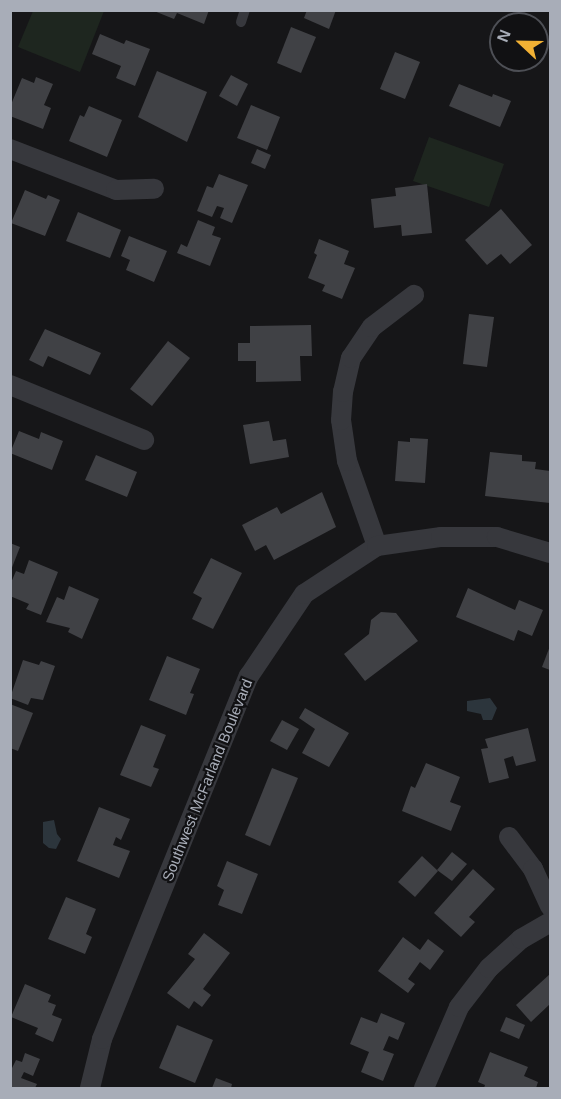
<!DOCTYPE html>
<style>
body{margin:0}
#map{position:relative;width:561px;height:1099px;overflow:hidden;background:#161618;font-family:Helvetica,sans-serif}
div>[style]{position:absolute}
.green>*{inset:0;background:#1e261f}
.water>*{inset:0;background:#2c353c}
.building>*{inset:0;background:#404145}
.service>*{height:10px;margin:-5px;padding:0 5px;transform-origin:5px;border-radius:5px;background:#37383d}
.minor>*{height:20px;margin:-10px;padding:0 10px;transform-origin:10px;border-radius:10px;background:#37383d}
span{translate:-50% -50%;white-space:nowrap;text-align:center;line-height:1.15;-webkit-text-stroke:4.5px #111113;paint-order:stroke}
.street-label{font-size:15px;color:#a8adb8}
.frame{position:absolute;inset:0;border:12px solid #a8adb8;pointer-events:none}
.north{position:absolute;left:489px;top:12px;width:60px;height:60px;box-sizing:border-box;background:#111113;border:2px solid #4d4f55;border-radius:50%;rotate:292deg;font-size:16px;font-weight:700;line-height:24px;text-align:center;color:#a8adb8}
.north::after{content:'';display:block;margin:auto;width:21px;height:27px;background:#f2b134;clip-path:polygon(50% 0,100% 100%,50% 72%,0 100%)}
</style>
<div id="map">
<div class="green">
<div style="clip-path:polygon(33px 11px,104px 11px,80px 72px,18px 47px)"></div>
<div style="clip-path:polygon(429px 137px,504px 164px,489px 207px,413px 181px)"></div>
</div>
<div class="water">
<div style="clip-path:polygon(490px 698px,497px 708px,492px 720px,483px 720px,481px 714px,467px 711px,467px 701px)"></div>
<div style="clip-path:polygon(54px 820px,57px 834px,61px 839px,56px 849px,49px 848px,43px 843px,43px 822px)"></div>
</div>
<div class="building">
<div style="clip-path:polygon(209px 10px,204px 24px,177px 13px,174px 19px,154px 11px)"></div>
<div style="clip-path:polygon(307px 10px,336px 10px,329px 29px,304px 18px)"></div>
<div style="clip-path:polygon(291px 27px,316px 37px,301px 73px,277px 63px)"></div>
<div style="clip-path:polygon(100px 34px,124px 44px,126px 40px,150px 49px,135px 86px,116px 78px,121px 66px,92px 54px)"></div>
<div style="clip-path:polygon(395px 52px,420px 62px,405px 99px,380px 89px)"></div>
<div style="clip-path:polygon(157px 71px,207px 92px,187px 142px,138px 117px)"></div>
<div style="clip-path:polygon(231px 75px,248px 84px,237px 106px,219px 96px)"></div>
<div style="clip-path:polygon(36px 77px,53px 84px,44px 105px,51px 108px,43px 129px,10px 116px,10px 107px,22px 78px,34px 83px)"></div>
<div style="clip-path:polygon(459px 84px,492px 97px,493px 94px,511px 101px,500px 127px,449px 106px)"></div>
<div style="clip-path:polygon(251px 105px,280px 117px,267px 150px,237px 138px)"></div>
<div style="clip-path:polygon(89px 106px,122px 120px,107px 157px,69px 141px,80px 115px,84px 117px)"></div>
<div style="clip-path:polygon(257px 149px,271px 155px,265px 169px,251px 163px)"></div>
<div style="clip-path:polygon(219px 174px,248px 185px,232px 223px,220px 218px,224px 208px,217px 206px,212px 217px,197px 211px,207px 186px,213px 188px)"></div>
<div style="clip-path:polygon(427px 184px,432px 233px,402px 236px,401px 225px,374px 228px,371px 199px,396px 196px,395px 188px)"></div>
<div style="clip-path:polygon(25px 190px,46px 199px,48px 195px,60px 200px,45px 236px,11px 223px)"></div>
<div style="clip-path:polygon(501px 209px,532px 245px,510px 264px,501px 254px,487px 265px,465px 240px)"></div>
<div style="clip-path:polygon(78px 212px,121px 230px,110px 258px,66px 241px)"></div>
<div style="clip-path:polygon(198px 220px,215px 227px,212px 235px,221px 238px,210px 266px,177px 253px,181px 244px,187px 247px)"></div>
<div style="clip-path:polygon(129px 236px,167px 251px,154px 282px,126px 270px,130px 260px,121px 256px)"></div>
<div style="clip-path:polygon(319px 239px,349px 251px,344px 264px,355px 268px,342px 299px,322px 291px,325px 285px,308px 278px,317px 255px,314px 253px)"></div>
<div style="clip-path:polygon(469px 314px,494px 317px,487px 367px,463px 364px)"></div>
<div style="clip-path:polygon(311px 325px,312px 356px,300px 356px,301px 381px,256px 382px,256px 361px,238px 361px,238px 343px,250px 343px,250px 326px)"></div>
<div style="clip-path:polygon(45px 329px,101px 353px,90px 375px,48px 356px,43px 367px,29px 360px)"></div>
<div style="clip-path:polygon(168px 341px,190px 358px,152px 406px,130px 389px)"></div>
<div style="clip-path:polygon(269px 421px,273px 441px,286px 439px,289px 457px,250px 464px,243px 425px)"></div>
<div style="clip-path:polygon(19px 431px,39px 439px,41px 432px,63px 441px,52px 470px,10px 453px)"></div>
<div style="clip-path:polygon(410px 438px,428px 439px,425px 483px,395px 481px,398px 441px,410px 442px)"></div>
<div style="clip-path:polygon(490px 452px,522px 455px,522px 461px,536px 462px,535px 469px,550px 471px,550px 503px,485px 496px)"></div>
<div style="clip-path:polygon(96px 455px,137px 472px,127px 497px,85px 480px)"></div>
<div style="clip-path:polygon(322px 492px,336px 527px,274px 560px,266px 545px,255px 551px,242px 525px,277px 507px,281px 514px)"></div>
<div style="clip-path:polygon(10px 543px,20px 547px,11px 570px,10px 570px)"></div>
<div style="clip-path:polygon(211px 558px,242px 573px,213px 629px,192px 619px,202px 598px,193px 593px)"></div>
<div style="clip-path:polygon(29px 560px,58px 572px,41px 615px,26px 609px,29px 604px,10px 596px,10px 585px,16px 571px,24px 574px)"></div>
<div style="clip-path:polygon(69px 586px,99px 599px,82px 639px,68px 632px,70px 628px,46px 622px,57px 597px,64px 600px)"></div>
<div style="clip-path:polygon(468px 588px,515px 610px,519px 600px,543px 610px,532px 636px,518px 630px,514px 641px,456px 617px)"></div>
<div style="clip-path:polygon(381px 612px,396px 613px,418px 641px,365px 681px,344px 654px,369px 634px,371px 620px)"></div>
<div style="clip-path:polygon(550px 646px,550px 670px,542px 667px)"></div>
<div style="clip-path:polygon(167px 656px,200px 669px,190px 693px,194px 694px,186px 715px,149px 700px)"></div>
<div style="clip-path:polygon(23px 660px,39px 665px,41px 661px,55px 666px,43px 700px,31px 698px,28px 705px,10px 698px)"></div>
<div style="clip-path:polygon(10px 704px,33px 713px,18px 751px,10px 748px)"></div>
<div style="clip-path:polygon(305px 708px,349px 733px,329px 767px,302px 753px,315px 729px,299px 718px)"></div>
<div style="clip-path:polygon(282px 720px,299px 729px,287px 750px,270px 741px)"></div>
<div style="clip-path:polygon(141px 725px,166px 735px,153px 767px,159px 769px,151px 787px,120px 775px)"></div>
<div style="clip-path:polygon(528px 728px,536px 761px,516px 766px,513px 756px,504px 759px,509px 778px,489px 783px,481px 749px,488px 748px,485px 739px)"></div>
<div style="clip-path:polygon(426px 763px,460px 777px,450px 802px,461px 806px,451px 831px,402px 811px,411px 786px,415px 788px)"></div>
<div style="clip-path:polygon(272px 768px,298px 778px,270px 846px,245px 835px)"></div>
<div style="clip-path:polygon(99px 807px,130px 819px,121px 840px,116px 837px,113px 845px,130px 851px,119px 878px,77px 861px)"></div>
<div style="clip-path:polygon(452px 852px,467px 864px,452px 881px,437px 870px)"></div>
<div style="clip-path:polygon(422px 856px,438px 871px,415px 897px,398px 882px)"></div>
<div style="clip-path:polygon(227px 861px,258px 874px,242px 914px,218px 905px,224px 890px,217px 886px)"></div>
<div style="clip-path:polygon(473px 869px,495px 889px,469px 917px,475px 922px,461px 937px,434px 913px)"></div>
<div style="clip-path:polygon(66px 897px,96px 909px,86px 934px,92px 937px,85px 954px,48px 939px)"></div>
<div style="clip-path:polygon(204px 933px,230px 953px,203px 989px,211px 995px,202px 1007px,194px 1001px,189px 1009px,167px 993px,195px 959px,188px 954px)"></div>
<div style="clip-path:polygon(403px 937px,420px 950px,428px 939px,444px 951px,430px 970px,420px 962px,408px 979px,415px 984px,408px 993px,378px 971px)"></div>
<div style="clip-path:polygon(550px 974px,550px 1004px,531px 1022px,516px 1005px)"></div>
<div style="clip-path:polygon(25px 984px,51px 995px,48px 1002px,56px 1005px,52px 1015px,62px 1019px,53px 1042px,35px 1034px,38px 1028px,11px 1017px)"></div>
<div style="clip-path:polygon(381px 1013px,405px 1023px,398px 1040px,389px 1036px,383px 1050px,394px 1054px,383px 1081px,361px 1072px,369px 1052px,350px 1044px,361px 1017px,377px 1023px)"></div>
<div style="clip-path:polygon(506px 1017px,525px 1025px,519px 1039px,500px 1031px)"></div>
<div style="clip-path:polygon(177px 1025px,213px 1040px,195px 1083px,159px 1068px)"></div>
<div style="clip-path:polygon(490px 1052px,528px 1067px,524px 1076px,538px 1082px,536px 1088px,484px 1088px,485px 1085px,478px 1082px)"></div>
<div style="clip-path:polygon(25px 1053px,40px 1059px,33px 1076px,24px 1072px,21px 1078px,37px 1084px,35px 1088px,10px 1088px,10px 1072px,16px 1060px,22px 1062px)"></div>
<div style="clip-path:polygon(216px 1078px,232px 1084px,231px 1088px,212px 1088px)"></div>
</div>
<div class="service">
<div style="left:241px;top:22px;width:13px;rotate:-72deg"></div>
</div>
<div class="minor">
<div style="left:10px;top:149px;width:114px;rotate:21.1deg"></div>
<div style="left:116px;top:190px;width:38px;rotate:-2deg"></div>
<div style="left:10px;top:385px;width:145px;rotate:22.3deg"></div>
<div style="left:377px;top:546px;width:90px;rotate:-109.4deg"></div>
<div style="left:347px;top:461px;width:41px;rotate:-98.3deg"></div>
<div style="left:341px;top:420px;width:28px;rotate:-86deg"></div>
<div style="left:343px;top:392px;width:35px;rotate:-77deg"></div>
<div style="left:351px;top:358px;width:37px;rotate:-56deg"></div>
<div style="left:372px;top:327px;width:53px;rotate:-37.3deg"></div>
<div style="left:509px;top:837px;width:40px;rotate:53deg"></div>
<div style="left:533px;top:869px;width:41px;rotate:65.3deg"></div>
<div style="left:90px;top:1088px;width:50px;rotate:-76.2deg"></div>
<div style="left:102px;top:1039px;width:392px;rotate:-68deg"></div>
<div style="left:249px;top:676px;width:99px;rotate:-56.1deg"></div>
<div style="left:304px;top:594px;width:87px;rotate:-33.3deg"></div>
<div style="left:377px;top:546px;width:65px;rotate:-8deg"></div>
<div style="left:441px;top:537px;width:56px"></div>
<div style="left:497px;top:537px;width:55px;rotate:16.8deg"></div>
<div style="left:424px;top:1088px;width:88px;rotate:-66.6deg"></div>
<div style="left:459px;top:1007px;width:49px;rotate:-52.4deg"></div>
<div style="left:489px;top:968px;width:43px;rotate:-42.2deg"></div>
<div style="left:521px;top:939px;width:34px;rotate:-30deg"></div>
</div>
<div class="street-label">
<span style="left:207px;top:780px;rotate:-68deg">Southwest McFarland Boulevard</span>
</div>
<div class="frame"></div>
<div class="north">N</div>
</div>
